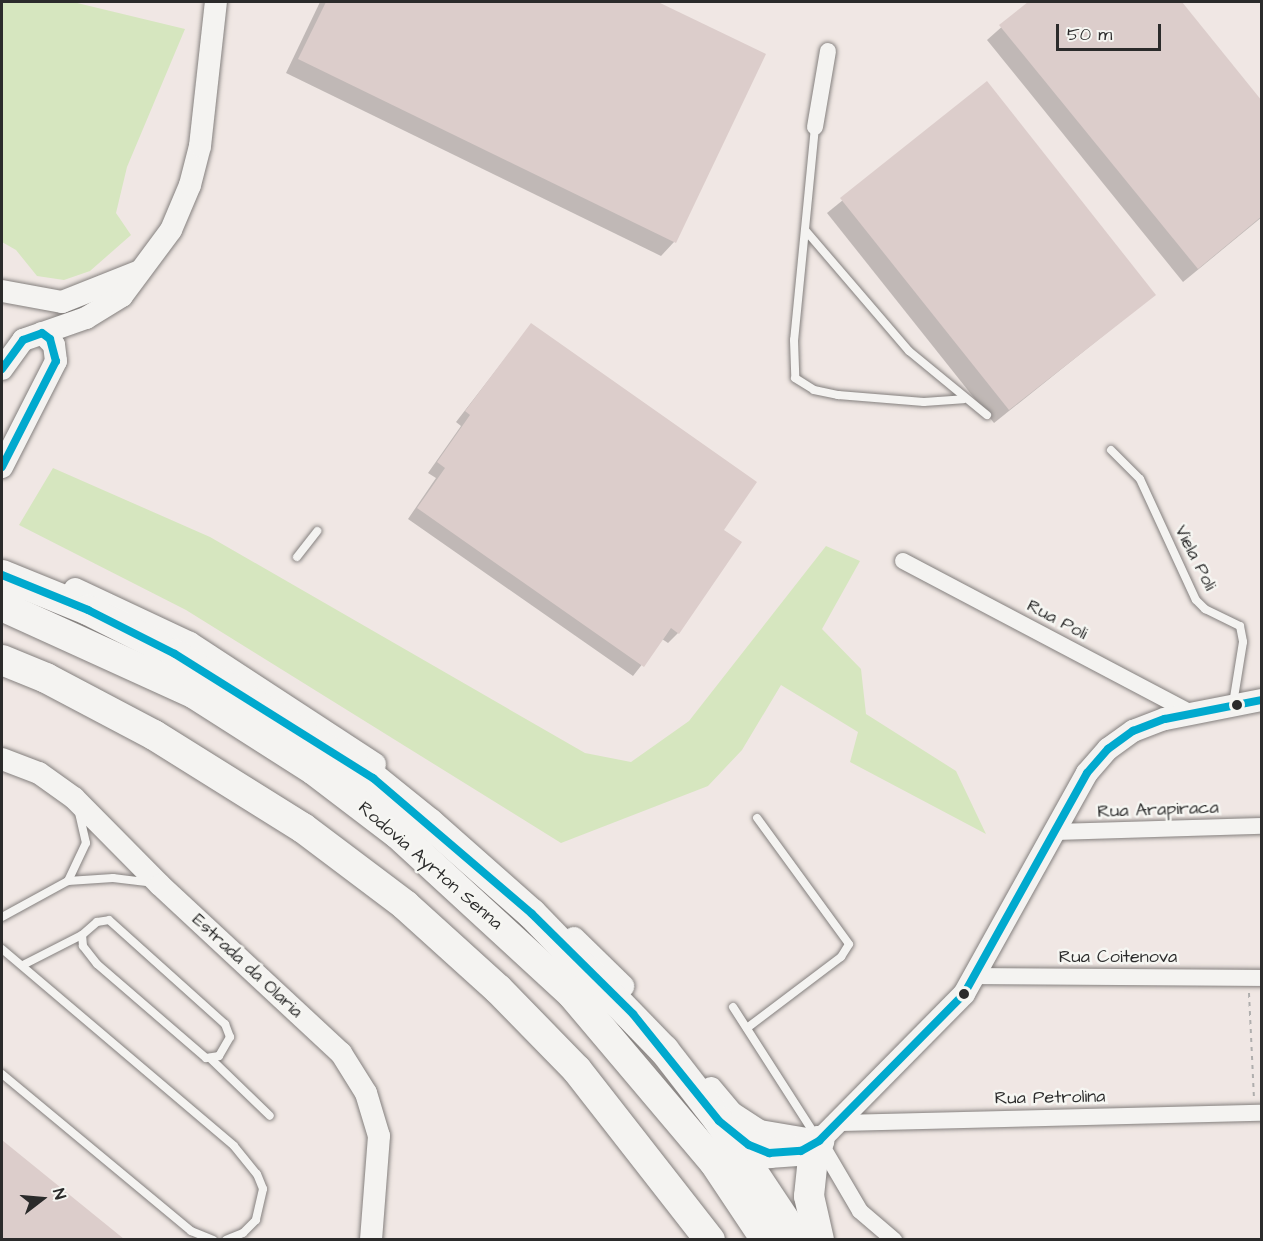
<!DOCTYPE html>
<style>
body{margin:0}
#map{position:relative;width:1263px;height:1241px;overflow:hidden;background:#f0e7e4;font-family:"Architects Daughter",sans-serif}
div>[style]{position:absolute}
.green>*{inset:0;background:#d6e6bf}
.shadow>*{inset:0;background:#0003}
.building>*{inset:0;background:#dccdcb}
.path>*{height:2px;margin-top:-1px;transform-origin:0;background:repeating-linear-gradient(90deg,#afaead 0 4.5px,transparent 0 9px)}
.roads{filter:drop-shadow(0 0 2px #84807e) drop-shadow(0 0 2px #84807e)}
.lane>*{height:8px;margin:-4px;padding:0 4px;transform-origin:4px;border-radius:4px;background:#f4f3f1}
.street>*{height:16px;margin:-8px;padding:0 8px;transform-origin:8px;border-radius:8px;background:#f4f3f1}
.secondary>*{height:22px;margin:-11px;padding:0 11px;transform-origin:11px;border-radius:11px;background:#f4f3f1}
.highway>*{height:30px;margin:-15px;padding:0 15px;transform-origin:15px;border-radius:15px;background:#f4f3f1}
.bus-1>*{height:8px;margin:-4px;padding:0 4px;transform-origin:4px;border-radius:4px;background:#00a9ce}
.dots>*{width:16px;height:16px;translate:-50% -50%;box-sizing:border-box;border:3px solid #f6f6f2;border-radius:50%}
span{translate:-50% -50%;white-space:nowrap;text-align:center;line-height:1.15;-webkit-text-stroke:5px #f6f6f2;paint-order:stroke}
.street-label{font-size:18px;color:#2b2b2b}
.frame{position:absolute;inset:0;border:3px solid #2b2b2b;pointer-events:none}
.north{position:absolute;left:12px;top:1169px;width:60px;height:60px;-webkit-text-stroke:4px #f6f6f2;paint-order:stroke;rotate:74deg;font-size:16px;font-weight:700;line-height:24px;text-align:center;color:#2b2b2b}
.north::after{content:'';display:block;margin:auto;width:21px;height:27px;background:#2b2b2b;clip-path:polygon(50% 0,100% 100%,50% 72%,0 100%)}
.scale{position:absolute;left:1056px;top:24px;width:105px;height:27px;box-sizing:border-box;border:3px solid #2b2b2b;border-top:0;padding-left:8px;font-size:18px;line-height:21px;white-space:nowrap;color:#2b2b2b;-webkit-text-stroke:4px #f6f6f2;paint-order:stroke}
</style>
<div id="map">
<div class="green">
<div style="clip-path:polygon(2px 2px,73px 2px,185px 29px,127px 167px,116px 213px,131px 235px,90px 271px,64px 280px,37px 276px,16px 250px,2px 242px)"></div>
<div style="clip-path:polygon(53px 468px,210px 537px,585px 753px,631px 762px,689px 721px,826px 546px,860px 561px,822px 629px,861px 669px,866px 714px,956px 771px,986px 834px,850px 762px,858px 732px,781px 685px,742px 750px,708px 786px,561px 843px,186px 610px,19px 525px)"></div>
</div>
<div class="shadow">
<div style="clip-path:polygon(320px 2px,655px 2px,764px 55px,674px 242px,661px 256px,286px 73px)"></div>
<div style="clip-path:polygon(1030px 2px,1180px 2px,1262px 103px,1262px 217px,1183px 282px,987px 40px)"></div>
<div style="clip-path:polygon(987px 83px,1154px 295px,994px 423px,827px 213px)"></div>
<div style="clip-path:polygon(531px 325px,722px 530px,678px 633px,668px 643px,662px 639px,633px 676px,408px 519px,436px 478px,428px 473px,461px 426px,456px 422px)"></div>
<div style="clip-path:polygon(2px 1142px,122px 1240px,2px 1240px)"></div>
</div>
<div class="building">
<div style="clip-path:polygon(326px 2px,658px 2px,766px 54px,676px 243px,298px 59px)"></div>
<div style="clip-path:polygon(1028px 2px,1182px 2px,1262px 101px,1262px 216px,1198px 269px,999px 25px)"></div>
<div style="clip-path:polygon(987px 81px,1156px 295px,1009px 410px,840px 198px)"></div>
<div style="clip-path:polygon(531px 323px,757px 482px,724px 530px,742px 542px,679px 634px,671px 628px,644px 667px,417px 508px,445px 468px,437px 462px,470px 415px,465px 411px)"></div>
<div style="clip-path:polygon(2px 1140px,124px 1239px,2px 1239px)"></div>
</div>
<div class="path">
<div style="left:1249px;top:993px;width:105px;rotate:87.3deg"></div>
</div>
<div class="roads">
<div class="lane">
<div style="left:815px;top:127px;width:214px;rotate:95.6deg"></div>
<div style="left:794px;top:340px;width:38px;rotate:88deg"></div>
<div style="left:795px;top:378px;width:22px;rotate:32deg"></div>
<div style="left:814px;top:390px;width:25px;rotate:12deg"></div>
<div style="left:838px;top:395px;width:86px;rotate:4.7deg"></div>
<div style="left:924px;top:402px;width:39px;rotate:-4deg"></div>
<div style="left:806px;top:231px;width:158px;rotate:49.4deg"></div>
<div style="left:909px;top:351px;width:101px;rotate:39.4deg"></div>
<div style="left:1111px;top:450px;width:41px;rotate:45deg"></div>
<div style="left:1140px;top:479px;width:133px;rotate:65.2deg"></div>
<div style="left:1196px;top:600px;width:13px;rotate:45deg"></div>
<div style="left:1205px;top:609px;width:39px;rotate:26deg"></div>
<div style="left:1240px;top:626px;width:16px;rotate:79deg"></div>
<div style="left:1243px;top:642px;width:63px;rotate:99.2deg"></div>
<div style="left:297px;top:557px;width:33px;rotate:-52deg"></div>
<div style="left:68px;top:881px;width:42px;rotate:-64.7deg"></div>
<div style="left:86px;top:843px;width:32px;rotate:-103deg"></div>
<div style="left:2px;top:917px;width:75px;rotate:-28.6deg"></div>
<div style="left:68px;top:881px;width:45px;rotate:-3.8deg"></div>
<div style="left:113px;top:878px;width:38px;rotate:7deg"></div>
<div style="left:109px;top:920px;width:156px;rotate:41.9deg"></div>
<div style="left:225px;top:1024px;width:14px;rotate:69deg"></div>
<div style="left:230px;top:1037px;width:22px;rotate:120deg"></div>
<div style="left:219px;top:1056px;width:13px;rotate:171deg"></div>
<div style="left:206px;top:1058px;width:144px;rotate:-139.2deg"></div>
<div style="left:97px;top:964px;width:23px;rotate:-128deg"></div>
<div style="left:83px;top:946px;width:11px;rotate:-95deg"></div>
<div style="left:82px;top:935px;width:20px;rotate:-41deg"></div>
<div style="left:97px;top:922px;width:12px;rotate:-9deg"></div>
<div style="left:2px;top:949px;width:304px;rotate:40.3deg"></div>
<div style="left:234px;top:1146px;width:36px;rotate:51deg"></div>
<div style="left:257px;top:1174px;width:16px;rotate:68deg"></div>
<div style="left:263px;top:1189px;width:32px;rotate:103deg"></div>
<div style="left:256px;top:1220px;width:18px;rotate:135deg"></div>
<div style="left:243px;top:1233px;width:18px;rotate:158deg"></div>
<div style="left:23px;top:965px;width:66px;rotate:-27deg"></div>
<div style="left:733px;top:1007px;width:156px;rotate:57.3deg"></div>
<div style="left:747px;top:1028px;width:118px;rotate:-37.1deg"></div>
<div style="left:841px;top:957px;width:15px;rotate:-58deg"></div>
<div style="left:849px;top:944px;width:156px;rotate:-126.1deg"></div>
<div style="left:210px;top:1058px;width:83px;rotate:44deg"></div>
<div style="left:2px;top:1074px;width:246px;rotate:39.7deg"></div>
<div style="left:191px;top:1231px;width:24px;rotate:22deg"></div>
</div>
<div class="street">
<div style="left:815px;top:127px;width:77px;rotate:-80.3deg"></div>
<div style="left:903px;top:561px;width:328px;rotate:27.8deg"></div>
<div style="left:1055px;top:832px;width:207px;rotate:-1.7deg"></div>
<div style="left:975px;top:976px;width:287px;rotate:0.4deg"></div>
<div style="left:839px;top:1123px;width:423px;rotate:-1.4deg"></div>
<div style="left:819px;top:1141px;width:81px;rotate:59.6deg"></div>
<div style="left:860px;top:1211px;width:45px;rotate:40.5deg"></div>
</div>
<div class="secondary">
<div style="left:2px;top:291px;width:61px;rotate:10.4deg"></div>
<div style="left:62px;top:302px;width:84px;rotate:-21.7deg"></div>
<div style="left:2px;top:369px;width:36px;rotate:-54deg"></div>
<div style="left:23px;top:340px;width:67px;rotate:-19.2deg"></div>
<div style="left:86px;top:318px;width:42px;rotate:-31.4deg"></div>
<div style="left:122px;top:296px;width:82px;rotate:-53.4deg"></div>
<div style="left:171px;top:230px;width:49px;rotate:-67.1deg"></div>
<div style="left:190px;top:185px;width:40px;rotate:-75.6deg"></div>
<div style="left:200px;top:146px;width:145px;rotate:-83.7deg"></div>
<div style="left:2px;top:467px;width:119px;rotate:-63deg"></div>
<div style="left:56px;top:361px;width:16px;rotate:-97deg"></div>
<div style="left:54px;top:345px;width:17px;rotate:-135deg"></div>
<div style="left:75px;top:589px;width:127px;rotate:25.2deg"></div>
<div style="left:190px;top:643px;width:221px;rotate:33.2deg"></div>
<div style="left:2px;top:759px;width:40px;rotate:21deg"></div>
<div style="left:39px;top:773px;width:43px;rotate:35.5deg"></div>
<div style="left:74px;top:798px;width:122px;rotate:45.3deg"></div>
<div style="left:160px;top:885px;width:247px;rotate:42.9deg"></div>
<div style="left:341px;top:1053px;width:47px;rotate:58deg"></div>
<div style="left:366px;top:1093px;width:45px;rotate:73.2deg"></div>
<div style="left:379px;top:1136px;width:104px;rotate:94.4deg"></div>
<div style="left:574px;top:938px;width:69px;rotate:44.4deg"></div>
<div style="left:711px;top:1088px;width:33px;rotate:50deg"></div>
<div style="left:732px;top:1113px;width:33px;rotate:33deg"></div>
<div style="left:760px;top:1131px;width:60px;rotate:9.6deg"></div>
<div style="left:819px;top:1141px;width:206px;rotate:-45.4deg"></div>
<div style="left:964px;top:994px;width:253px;rotate:-60.9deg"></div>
<div style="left:1087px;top:773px;width:32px;rotate:-49deg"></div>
<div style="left:1108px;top:749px;width:31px;rotate:-36deg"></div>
<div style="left:1133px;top:731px;width:34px;rotate:-21deg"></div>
<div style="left:1165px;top:719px;width:99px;rotate:-11.1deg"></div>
</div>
<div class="highway">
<div style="left:2px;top:575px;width:93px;rotate:22.1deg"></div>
<div style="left:88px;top:610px;width:97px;rotate:26.8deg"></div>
<div style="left:175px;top:654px;width:234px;rotate:32.1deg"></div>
<div style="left:373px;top:778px;width:72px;rotate:38.8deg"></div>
<div style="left:429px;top:823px;width:137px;rotate:41.5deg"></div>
<div style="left:532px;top:914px;width:190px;rotate:45.9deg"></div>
<div style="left:664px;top:1050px;width:90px;rotate:52.2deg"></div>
<div style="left:719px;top:1121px;width:143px;rotate:56.4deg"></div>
<div style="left:2px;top:606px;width:212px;rotate:24.5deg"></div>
<div style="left:195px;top:694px;width:141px;rotate:32.6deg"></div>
<div style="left:314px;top:770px;width:106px;rotate:37.3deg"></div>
<div style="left:398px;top:834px;width:236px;rotate:42.6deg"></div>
<div style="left:572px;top:994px;width:220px;rotate:49.8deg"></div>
<div style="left:714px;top:1162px;width:94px;rotate:56.3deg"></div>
<div style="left:2px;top:660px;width:48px;rotate:22.2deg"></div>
<div style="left:46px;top:678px;width:122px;rotate:27.8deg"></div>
<div style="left:154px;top:735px;width:176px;rotate:32deg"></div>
<div style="left:303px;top:828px;width:128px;rotate:37deg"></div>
<div style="left:405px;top:905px;width:125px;rotate:42.1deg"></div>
<div style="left:498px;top:989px;width:113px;rotate:45.7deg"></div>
<div style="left:577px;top:1070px;width:216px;rotate:52deg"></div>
<div style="left:730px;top:1130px;width:24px;rotate:38deg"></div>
<div style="left:749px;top:1145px;width:22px;rotate:22deg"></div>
<div style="left:769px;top:1153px;width:32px;rotate:-4deg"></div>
<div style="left:801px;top:1151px;width:21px;rotate:-29deg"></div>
<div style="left:819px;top:1240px;width:45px;rotate:-102.8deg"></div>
<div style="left:809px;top:1196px;width:37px;rotate:-84deg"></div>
<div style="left:813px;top:1159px;width:19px;rotate:-72deg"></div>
</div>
</div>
<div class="bus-1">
<div style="left:2px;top:369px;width:36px;rotate:-54deg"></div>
<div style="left:23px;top:340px;width:20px;rotate:-20deg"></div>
<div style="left:42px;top:333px;width:10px;rotate:37deg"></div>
<div style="left:50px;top:339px;width:23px;rotate:75deg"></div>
<div style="left:56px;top:361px;width:119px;rotate:117deg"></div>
<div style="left:2px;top:575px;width:93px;rotate:22.1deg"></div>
<div style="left:88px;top:610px;width:97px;rotate:26.8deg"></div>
<div style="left:175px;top:654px;width:234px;rotate:32.1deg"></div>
<div style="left:373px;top:778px;width:209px;rotate:40.5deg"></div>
<div style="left:532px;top:914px;width:142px;rotate:44.7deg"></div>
<div style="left:633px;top:1014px;width:137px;rotate:51.2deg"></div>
<div style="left:719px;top:1121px;width:38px;rotate:39deg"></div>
<div style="left:749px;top:1145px;width:22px;rotate:22deg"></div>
<div style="left:769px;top:1153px;width:32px;rotate:-4deg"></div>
<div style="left:801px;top:1151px;width:21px;rotate:-29deg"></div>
<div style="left:819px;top:1141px;width:206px;rotate:-45.4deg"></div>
<div style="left:964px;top:994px;width:253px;rotate:-60.9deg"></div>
<div style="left:1087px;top:773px;width:32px;rotate:-49deg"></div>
<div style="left:1108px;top:749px;width:31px;rotate:-36deg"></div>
<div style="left:1133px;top:731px;width:34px;rotate:-21deg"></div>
<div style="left:1165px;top:719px;width:99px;rotate:-11.1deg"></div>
</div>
<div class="dots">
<div style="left:1237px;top:705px;background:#2b2b2b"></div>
<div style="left:964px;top:994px;background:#2b2b2b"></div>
</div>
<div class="street-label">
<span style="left:1195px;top:558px;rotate:63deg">Viela Poli</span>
<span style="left:1057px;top:620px;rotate:28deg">Rua Poli</span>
<span style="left:1158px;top:810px;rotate:-2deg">Rua Arapiraca</span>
<span style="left:430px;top:866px;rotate:41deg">Rodovia Ayrton Senna</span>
<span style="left:1118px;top:957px">Rua Coitenova</span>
<span style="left:247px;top:966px;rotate:43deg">Estrada da Olaria</span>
<span style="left:1050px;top:1098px;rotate:-1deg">Rua Petrolina</span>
</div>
<div class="frame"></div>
<div class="north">N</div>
<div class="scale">50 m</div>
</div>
